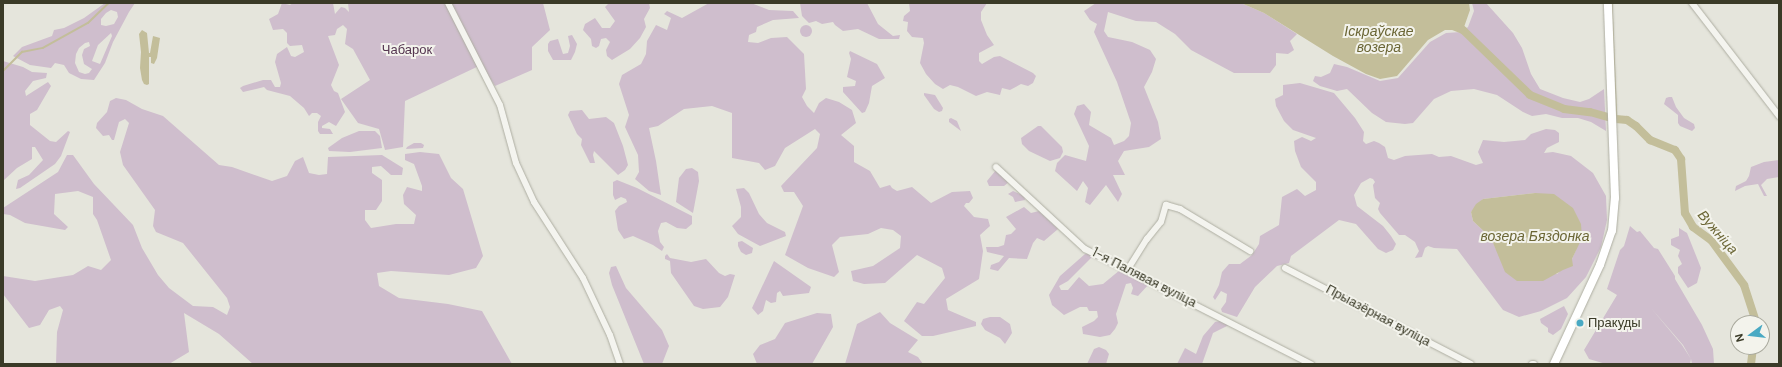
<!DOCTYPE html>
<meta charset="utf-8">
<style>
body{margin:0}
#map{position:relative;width:1782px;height:367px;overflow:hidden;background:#e5e5dc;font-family:"DM Sans",sans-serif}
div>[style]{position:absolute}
.green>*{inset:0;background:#cfbecd}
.round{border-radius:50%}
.water>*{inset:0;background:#c3be9a}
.stream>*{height:1.5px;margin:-0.75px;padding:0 0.75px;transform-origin:0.75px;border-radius:0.75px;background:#c3be9a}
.river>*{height:8px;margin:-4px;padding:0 4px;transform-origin:4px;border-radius:4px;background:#c3be9a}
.roads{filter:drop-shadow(0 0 1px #aeaea2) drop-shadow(0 0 1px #aeaea2)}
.minor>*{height:6px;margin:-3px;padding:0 3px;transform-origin:3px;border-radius:3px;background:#f4f4ef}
.major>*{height:8px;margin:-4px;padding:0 4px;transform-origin:4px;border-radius:4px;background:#fff}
.dots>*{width:11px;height:11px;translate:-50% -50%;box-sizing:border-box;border:2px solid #f3f3ec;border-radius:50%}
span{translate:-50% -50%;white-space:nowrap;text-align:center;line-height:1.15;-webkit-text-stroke:4px #f3f3ec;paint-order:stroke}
.park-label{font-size:13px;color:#553650}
.street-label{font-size:13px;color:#3a3a27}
.poi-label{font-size:13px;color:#3a3a27}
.left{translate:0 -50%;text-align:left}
.water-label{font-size:14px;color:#6b6635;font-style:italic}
.frame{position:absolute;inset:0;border:4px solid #3a3a27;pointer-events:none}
.north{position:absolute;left:1730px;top:315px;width:40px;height:40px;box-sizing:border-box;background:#f3f3ec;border:1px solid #a9a99d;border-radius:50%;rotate:255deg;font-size:11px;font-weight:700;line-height:16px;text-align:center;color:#3a3a27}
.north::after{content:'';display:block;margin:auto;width:14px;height:18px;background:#49a9c3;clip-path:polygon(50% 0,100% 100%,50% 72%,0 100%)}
</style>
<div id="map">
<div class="green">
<div style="clip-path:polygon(evenodd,105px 3px,135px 3px,129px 12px,113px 42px,105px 63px,94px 80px,81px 79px,69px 73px,64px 65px,55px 63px,51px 68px,30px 65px,13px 56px,22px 47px,52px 36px,54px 30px,64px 28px,84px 18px,105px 3px,111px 10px,117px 12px,118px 17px,114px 24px,106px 26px,101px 25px,101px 19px,106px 13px,111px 10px,105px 3px,111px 33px,112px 36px,100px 64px,92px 61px,98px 45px,111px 33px,105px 3px,89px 42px,90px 46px,84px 49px,82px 55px,84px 64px,92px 69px,89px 73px,85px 74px,79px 72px,75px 63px,76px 54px,79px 48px,85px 43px,89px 42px)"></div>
<div style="clip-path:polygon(282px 3px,290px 5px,293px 3px,333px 3px,335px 14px,341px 7px,345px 8px,349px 12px,348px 3px,543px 3px,550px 30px,532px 47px,532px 70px,495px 86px,481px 65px,405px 101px,403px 147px,385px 150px,379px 129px,358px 123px,341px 99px,370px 80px,353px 49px,345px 44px,347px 29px,343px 25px,337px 29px,335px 35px,328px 36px,339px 65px,331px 85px,334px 91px,338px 93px,345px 112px,336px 126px,329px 122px,322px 126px,322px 128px,330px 129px,333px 134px,320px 134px,318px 131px,318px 122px,321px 116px,317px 113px,312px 113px,309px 116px,304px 108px,290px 96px,267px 90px,264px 87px,243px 92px,240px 88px,243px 86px,263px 80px,271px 80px,275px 87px,280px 87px,281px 83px,275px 62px,277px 54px,287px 47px,291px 56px,295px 57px,304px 52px,302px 45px,290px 46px,287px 43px,287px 33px,283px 29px,273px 30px,269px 19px,278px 14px)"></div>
<div style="clip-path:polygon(609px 3px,649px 3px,650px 8px,644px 19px,646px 27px,640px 38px,630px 49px,612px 60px,607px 56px,606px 50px,610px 42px,606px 38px,601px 39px,599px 46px,596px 48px,592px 46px,591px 39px,583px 30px,585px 24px,595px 18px,602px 28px,610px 28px,615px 21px,605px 7px)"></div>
<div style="clip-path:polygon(709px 3px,751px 3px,769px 10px,793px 11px,799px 18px,773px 20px,757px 27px,756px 32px,749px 35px,748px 42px,758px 43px,771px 38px,787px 37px,804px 54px,806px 89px,802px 97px,807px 106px,814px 113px,819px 103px,826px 98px,839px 102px,852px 110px,856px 123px,841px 135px,854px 146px,854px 162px,870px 171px,880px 188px,890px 185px,892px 188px,897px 191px,912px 187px,931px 203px,952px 192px,970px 191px,973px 198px,969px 203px,966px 203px,964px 206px,974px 217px,988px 219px,990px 226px,980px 235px,983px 251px,979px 279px,946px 299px,948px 310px,976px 322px,976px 326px,933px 336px,922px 336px,904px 321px,917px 302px,924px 304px,945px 278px,942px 268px,917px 255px,885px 283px,864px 284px,853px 281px,851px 271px,873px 266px,900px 248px,901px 236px,893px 230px,881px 228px,868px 234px,840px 237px,832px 245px,839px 272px,834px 277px,808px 268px,785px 255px,803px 206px,794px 192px,784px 192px,781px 186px,817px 148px,820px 134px,815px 129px,785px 148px,775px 166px,765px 170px,759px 163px,732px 158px,732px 113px,712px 106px,684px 109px,658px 126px,649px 128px,656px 161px,661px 195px,649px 191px,635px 179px,639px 172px,638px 155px,625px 127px,629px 115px,619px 84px,622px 75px,641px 64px,646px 54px,647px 41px,656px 25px,667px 30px,671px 18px,664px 14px,667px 11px,682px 18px)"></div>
<div style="clip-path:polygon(800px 3px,867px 3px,878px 24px,893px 36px,900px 35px,899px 39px,879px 39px,858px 29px,843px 31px,835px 25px,833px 22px,822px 24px,816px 21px,809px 23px,802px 16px)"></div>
<div style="clip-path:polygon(909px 3px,987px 3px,981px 12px,981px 20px,987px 35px,994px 45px,979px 53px,979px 61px,982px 64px,994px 57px,1000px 56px,1033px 73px,1036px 76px,1033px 83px,1028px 86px,1021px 84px,1010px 90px,1002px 88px,1000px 95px,987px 92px,976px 96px,958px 87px,950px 85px,943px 89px,935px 84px,926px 74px,920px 63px,924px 43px,923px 38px,912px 37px,907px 31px,908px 22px,903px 21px,904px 16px,910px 11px)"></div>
<div style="clip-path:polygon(1096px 3px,1241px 3px,1264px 13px,1297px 34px,1290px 41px,1294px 50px,1288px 54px,1276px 53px,1276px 65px,1270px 73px,1234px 73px,1191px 50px,1175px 34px,1156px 22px,1136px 21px,1108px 12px,1104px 31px,1108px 37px,1132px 42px,1150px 50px,1156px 59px,1152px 72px,1144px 87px,1158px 122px,1161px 139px,1149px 147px,1124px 151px,1118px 161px,1125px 175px,1113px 175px,1122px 194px,1118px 202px,1106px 185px,1090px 205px,1085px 202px,1088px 188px,1083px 181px,1077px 191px,1055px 171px,1057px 163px,1065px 155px,1086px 161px,1089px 146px,1074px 114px,1077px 106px,1084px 104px,1091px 112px,1089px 125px,1111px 138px,1114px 145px,1124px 141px,1129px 136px,1131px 123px,1117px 82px,1094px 32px,1097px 24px,1090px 20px,1084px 11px)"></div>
<div style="clip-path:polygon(1472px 3px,1486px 3px,1513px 33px,1522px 48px,1531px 74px,1540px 89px,1563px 98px,1580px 102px,1589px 99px,1604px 89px,1606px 131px,1591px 122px,1578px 118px,1562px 118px,1546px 114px,1532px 116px,1523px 112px,1497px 95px,1474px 89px,1451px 91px,1434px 99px,1413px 123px,1405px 124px,1386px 122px,1372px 113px,1347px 89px,1337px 91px,1320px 86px,1313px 81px,1315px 76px,1321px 77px,1330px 73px,1334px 64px,1347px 67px,1380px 81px,1398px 78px,1430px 42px,1446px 33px,1461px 32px,1468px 27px,1474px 11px)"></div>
<div class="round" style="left:800px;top:25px;width:12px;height:12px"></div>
<div style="clip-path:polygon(572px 35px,577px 44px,575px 52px,571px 60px,553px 60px,548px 51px,548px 44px,550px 41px,558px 39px,563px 54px,568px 53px,570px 46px,568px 36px)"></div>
<div style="clip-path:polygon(850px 51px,877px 64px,885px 78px,872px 86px,869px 103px,865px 112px,862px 113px,843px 92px,843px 87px,855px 86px,856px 81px,847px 77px,851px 59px,849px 53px)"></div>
<div style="clip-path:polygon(3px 61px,23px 67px,32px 72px,47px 73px,46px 78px,33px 81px,25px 91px,26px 96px,48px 82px,51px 86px,37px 110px,30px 114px,30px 125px,50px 141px,56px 142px,68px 131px,70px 132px,61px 156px,55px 164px,20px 188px,16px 189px,18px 180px,29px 175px,43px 160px,35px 147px,32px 147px,32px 159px,17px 168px,3px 181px)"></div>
<div style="clip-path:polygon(evenodd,1300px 83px,1334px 93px,1355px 118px,1364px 132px,1363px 141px,1366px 144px,1374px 141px,1379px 143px,1385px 147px,1388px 158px,1394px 160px,1405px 156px,1432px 154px,1439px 157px,1451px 156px,1476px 165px,1483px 163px,1478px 152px,1483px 140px,1504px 142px,1525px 140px,1531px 134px,1546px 129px,1555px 130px,1559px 133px,1559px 142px,1547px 148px,1544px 153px,1553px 152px,1571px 156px,1593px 173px,1606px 196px,1607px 220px,1601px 247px,1586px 277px,1567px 298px,1541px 311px,1519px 317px,1503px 310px,1457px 249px,1434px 248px,1428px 246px,1425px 248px,1422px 257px,1415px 258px,1419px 251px,1415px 242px,1405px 235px,1399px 235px,1380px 213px,1378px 209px,1380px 203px,1375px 198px,1373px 185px,1375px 182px,1373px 179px,1370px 178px,1361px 183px,1354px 195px,1357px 206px,1383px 226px,1391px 236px,1396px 244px,1393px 250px,1386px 253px,1378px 249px,1356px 224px,1339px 220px,1291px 256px,1289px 263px,1277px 266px,1255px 287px,1237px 317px,1222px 312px,1221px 309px,1226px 302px,1227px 294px,1221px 291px,1215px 300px,1213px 297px,1219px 285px,1222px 272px,1229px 264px,1240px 264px,1252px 255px,1259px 244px,1260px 236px,1279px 225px,1282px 197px,1297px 189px,1305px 196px,1316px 190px,1316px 182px,1301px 167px,1295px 151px,1294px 141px,1302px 137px,1311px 141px,1316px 138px,1293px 130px,1284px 121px,1276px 106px,1275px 99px,1283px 95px,1283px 85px,1300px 83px,1535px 193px,1576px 250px,1572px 259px,1557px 274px,1496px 249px,1491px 238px,1473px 221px,1471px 212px,1483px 199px,1535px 193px)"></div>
<div style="clip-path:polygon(924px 93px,935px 95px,943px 108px,942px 111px,939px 112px,934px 109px,924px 95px)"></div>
<div style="clip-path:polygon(1669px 97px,1672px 97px,1676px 107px,1684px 118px,1694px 124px,1695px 128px,1692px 131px,1680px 126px,1678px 123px,1678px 115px,1664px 104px,1666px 98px)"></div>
<div style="clip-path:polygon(116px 98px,126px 100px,142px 109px,163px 116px,219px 165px,232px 167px,272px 181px,287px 176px,295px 161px,303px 157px,309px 173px,319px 175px,327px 174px,328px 157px,382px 155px,403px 168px,402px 175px,391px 175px,381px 166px,372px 167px,372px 173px,382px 180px,382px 201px,376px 210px,365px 210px,365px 220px,371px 228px,396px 224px,414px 224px,416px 215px,404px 204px,403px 195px,407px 187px,422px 191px,422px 186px,414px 164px,405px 160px,405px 154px,420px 152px,439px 154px,451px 178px,463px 189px,483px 256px,476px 268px,449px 275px,391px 271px,377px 273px,379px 286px,399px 298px,448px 304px,482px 311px,512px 364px,253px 364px,219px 334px,184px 313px,189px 352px,169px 364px,56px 364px,57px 332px,63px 310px,60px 306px,49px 310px,40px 325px,29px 328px,3px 294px,3px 276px,35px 281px,73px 275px,88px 266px,101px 270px,111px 260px,97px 220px,93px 214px,93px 197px,78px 191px,55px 194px,54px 214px,68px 227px,65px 230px,25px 223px,10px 215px,3px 214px,3px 208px,58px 172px,67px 155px,73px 155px,94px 184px,133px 225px,142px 248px,158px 275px,169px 288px,193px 306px,213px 307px,227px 315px,230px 307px,227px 298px,183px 243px,156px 232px,153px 226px,155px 210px,123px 165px,120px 152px,129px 123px,125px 119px,119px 122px,114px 140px,112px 140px,109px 135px,103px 136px,96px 128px,97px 123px,107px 112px,110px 101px)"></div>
<div style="clip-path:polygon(582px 110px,589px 119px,606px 117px,614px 123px,623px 146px,628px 165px,625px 170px,618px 175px,594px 151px,593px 155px,595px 163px,590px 163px,581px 145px,582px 139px,577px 134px,568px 115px,570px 111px)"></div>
<div style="clip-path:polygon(951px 118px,957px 121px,961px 131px,949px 122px,949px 119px)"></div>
<div style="clip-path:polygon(1038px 126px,1041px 126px,1062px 147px,1063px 152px,1060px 158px,1050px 161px,1029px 151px,1022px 144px,1021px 138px)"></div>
<div style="clip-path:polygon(359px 131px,375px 131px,380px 136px,382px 148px,350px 152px,329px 151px,328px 148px,342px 138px)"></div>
<div style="clip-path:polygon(414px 143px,421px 143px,424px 145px,423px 148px,406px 149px,407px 147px)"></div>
<div style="clip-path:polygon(1779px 160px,1779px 177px,1767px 179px,1761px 185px,1767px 196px,1764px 196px,1758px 184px,1745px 186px,1735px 191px,1736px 186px,1746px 181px,1749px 176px,1751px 167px,1764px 162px)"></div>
<div style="clip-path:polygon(692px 168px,698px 172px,699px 181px,693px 213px,676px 202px,679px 178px,686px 169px)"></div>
<div style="clip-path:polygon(996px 170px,1009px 182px,1004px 186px,989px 186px,987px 181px)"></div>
<div style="clip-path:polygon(617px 180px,637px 188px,692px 216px,692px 224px,686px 229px,677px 228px,666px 222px,661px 223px,658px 231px,660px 242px,664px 247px,662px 251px,653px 245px,633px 236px,624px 239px,618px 230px,615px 211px,619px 206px,627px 202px,626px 199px,621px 197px,615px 200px,613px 195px,613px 182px)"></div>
<div style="clip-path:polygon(744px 188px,749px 193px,759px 214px,767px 223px,785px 232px,786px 236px,760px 246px,738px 234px,732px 226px,741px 217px,741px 207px,736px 189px)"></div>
<div style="clip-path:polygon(1013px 191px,1024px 196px,1025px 200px,1015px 202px,1013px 197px,1008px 194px)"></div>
<div style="clip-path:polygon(1024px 207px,1031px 213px,1039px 211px,1058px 229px,1044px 241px,1037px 238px,1033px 243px,1027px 259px,1009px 258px,998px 271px,990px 269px,991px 265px,999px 262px,1004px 256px,987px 252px,986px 247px,998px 247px,1004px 245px,1006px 235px,1011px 234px,1016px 229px,1006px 217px)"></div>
<div style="clip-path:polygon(1630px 226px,1637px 232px,1640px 231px,1654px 248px,1658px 249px,1675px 276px,1675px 279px,1702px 325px,1713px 349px,1714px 364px,1692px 364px,1691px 359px,1683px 345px,1651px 308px,1682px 345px,1691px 359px,1690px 364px,1606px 364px,1589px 359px,1584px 350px,1617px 295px,1607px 289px,1620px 250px,1624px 246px)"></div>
<div style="clip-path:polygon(1679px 228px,1687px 233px,1701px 268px,1697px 283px,1688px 288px,1678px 273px,1678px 267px,1682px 264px,1678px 256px,1680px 250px,1671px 245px,1671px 239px,1679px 236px)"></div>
<div style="clip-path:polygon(742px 241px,753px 248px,752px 253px,746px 255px,741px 252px,738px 246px,738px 242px)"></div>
<div style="clip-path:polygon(667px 254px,670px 258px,691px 262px,706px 259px,719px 273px,725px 276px,730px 274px,735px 275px,728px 297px,720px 307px,703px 309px,694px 306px,671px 273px,670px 261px,665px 259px,665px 256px)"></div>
<div style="clip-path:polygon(1085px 254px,1091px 254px,1093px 256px,1068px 281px,1059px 286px,1061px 290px,1068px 290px,1079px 277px,1089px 286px,1103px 284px,1120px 270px,1149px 284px,1138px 296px,1131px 294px,1133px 288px,1131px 283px,1126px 284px,1116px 314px,1118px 323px,1115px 329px,1110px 335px,1100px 337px,1083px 334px,1082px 327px,1094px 321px,1098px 317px,1097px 311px,1089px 311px,1087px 307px,1080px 307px,1064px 315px,1052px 305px,1049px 295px,1060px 276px)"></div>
<div style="clip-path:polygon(774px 261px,811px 287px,809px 293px,783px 296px,780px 291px,777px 293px,776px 302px,771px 303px,766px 300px,763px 311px,758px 315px,752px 308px)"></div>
<div style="clip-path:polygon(616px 266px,626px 288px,662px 330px,669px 346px,662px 364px,644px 364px,612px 285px,609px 273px,611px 267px)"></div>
<div style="clip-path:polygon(1564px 306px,1568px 314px,1561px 329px,1553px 335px,1548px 332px,1548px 328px,1541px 323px,1540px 319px)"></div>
<div style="clip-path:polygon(880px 312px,890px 323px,918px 340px,908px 352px,918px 357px,923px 364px,845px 364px,857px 324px)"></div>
<div style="clip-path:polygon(817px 313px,831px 314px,833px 327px,812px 364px,757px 364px,753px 354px,760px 345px,775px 339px,785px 323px)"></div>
<div style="clip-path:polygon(990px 317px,1000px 317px,1010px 324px,1012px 333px,1005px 344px,1000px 338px,985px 330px,981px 324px,983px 319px)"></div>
<div style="clip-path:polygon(1225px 320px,1229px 325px,1213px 333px,1202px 364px,1177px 364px,1185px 348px,1196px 354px,1203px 336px,1215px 322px)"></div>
<div style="clip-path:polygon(1099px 347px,1106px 350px,1109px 354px,1106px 364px,1087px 364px,1094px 349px)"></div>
</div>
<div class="water">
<div style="clip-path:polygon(1241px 3px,1469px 3px,1470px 10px,1463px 30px,1445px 30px,1428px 40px,1397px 76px,1380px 79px,1366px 74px,1333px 56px,1264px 13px)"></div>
<div style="clip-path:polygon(142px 30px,147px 33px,149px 53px,150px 53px,153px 36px,160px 38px,157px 58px,154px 64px,151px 63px,151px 57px,149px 57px,149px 84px,147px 85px,144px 84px,142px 80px,140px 68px,141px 52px,139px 34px)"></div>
<div style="clip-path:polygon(1535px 193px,1554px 194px,1573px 208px,1581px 224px,1582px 238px,1572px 259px,1573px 266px,1563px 270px,1543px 281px,1517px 281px,1505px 272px,1491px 238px,1473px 221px,1471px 212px,1476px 204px,1483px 199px)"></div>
</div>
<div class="stream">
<div style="left:1612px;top:3px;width:117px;rotate:87.6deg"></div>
<div style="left:3px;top:71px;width:27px;rotate:-45deg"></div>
<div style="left:22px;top:52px;width:21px;rotate:-11deg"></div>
<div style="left:43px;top:48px;width:51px;rotate:-29.1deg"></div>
<div style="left:88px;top:23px;width:29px;rotate:-44deg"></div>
</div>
<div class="river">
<div style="left:1453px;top:26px;width:11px;rotate:22deg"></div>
<div style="left:1463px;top:30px;width:93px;rotate:44.1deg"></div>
<div style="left:1530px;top:95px;width:37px;rotate:22deg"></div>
<div style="left:1564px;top:109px;width:26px;rotate:7deg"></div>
<div style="left:1590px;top:112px;width:18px;rotate:16deg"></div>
<div style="left:1616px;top:119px;width:11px;rotate:5deg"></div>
<div style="left:1627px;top:120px;width:11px;rotate:34deg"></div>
<div style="left:1636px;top:126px;width:20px;rotate:45deg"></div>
<div style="left:1650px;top:140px;width:27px;rotate:22deg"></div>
<div style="left:1675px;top:150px;width:11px;rotate:56deg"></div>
<div style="left:1681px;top:159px;width:54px;rotate:85.8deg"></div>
<div style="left:1685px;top:213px;width:16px;rotate:60deg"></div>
<div style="left:1693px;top:227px;width:22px;rotate:36deg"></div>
<div style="left:1711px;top:240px;width:56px;rotate:53.7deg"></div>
<div style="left:1744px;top:285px;width:40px;rotate:72deg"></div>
<div style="left:1751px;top:364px;width:17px;rotate:-83deg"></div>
</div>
<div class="roads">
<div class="minor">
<div style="left:448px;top:3px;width:114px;rotate:63deg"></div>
<div style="left:500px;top:105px;width:60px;rotate:74.6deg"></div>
<div style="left:516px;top:163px;width:43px;rotate:65.2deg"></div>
<div style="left:534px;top:202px;width:90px;rotate:57.2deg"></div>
<div style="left:583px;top:278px;width:63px;rotate:64.7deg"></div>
<div style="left:610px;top:335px;width:31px;rotate:71deg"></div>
<div style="left:1692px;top:3px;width:143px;rotate:52.4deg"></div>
<div style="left:996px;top:167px;width:121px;rotate:42.7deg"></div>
<div style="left:1085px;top:249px;width:254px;rotate:27deg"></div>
<div style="left:1285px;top:268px;width:209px;rotate:27.3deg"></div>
<div style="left:1128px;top:269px;width:36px;rotate:-58deg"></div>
<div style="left:1147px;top:239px;width:22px;rotate:-51deg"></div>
<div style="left:1161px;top:222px;width:18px;rotate:-74deg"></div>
<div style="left:1166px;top:205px;width:15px;rotate:16deg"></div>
<div style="left:1180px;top:209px;width:82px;rotate:31deg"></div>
<div style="left:1532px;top:364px;width:2px"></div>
</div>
<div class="major">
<div style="left:1554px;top:364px;width:109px;rotate:-65.1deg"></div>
<div style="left:1600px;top:265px;width:36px;rotate:-71deg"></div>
<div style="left:1612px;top:231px;width:33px;rotate:-85deg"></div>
<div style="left:1615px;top:198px;width:195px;rotate:-92.1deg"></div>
</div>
</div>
<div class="dots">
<div style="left:1580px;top:323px;background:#49a9c3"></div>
</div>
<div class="park-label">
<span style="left:407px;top:50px">Чабарок</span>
</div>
<div class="street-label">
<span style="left:1144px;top:278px;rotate:27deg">1-я Палявая вуліца</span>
<span style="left:1378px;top:316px;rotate:28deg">Прыазёрная вуліца</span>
</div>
<div class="poi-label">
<span class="left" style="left:1588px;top:323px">Пракуды</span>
</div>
<div class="water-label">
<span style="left:1379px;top:39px">Іскраўскае<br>возера</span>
<span style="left:1718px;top:232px;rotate:49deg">Вужніца</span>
<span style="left:1535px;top:236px">возера Бяздонка</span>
</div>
<div class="frame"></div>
<div class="north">N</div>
</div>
